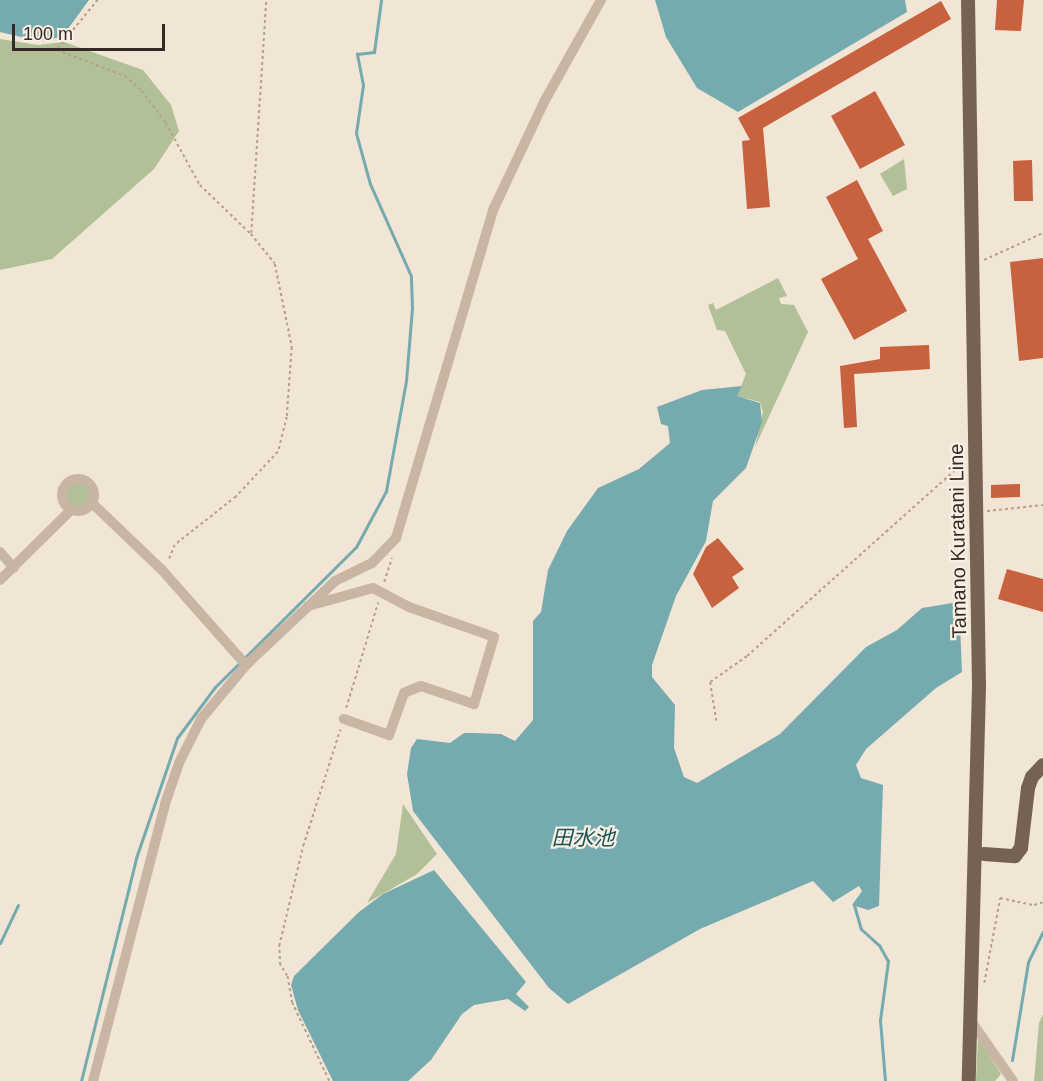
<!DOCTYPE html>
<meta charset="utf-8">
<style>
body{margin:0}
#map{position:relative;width:1043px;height:1081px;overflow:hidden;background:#f1e5d6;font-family:Helvetica,"Noto Sans JP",sans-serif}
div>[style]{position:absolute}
.green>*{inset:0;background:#b1c097}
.round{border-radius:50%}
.water>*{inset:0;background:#75abae}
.stream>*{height:3px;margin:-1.5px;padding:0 1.5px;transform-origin:1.5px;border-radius:1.5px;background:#75abae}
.building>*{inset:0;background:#c8613d}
.path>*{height:1.5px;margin-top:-0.75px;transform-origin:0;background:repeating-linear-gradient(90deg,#b59f8d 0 3px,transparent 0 6px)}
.minor>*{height:10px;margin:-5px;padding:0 5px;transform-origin:5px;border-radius:5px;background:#c9b5a3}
.minor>.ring{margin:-5px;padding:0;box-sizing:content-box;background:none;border:10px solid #c9b5a3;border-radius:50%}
.major>*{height:14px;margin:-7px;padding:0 7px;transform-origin:7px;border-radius:7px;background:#766155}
span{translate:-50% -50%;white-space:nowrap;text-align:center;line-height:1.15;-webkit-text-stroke:4.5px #f9efe2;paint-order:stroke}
.street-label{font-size:20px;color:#342a25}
.water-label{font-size:21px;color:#1a5155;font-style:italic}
.scale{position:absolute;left:12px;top:24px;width:153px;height:27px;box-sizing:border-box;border:3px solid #342a25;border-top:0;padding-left:8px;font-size:18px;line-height:21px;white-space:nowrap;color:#342a25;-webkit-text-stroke:4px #f9efe2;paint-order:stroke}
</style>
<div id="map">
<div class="green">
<div style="clip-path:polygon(0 39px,38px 45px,64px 42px,143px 70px,171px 105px,179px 131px,154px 169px,52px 259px,0 270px)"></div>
<div style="clip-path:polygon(904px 159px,907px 189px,893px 196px,880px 174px)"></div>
<div style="clip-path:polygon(778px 278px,787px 296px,779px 298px,781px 304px,794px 305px,808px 332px,755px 447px,763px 412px,760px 402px,737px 396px,746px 374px,725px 331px,717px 330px,708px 305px,713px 303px,716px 310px)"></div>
<div class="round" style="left:63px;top:480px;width:30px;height:30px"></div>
<div style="clip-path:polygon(403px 804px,437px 854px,417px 874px,367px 903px,396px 854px)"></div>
<div style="clip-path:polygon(1043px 1015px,1043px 1081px,1034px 1081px,1039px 1023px)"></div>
<div style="clip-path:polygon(978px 1038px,1001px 1074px,995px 1081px,976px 1081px)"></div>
</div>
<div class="water">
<div style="clip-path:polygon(0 0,89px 0,62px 37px,38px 41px,0 32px)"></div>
<div style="clip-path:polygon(655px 0,905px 0,907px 12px,738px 112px,697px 88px,666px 37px)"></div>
<div style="clip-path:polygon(742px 386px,737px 396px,760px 403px,762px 422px,746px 468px,713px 501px,706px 541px,676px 596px,652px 665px,652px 677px,675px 705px,674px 748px,684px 777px,697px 783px,780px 734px,866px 647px,897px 630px,922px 608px,959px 602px,962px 672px,936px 688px,866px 749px,856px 765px,861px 778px,883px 785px,879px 906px,868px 910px,852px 905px,862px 891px,859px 886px,833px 902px,813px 881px,700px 929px,568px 1004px,549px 988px,413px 811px,407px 774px,411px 748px,417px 739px,450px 743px,464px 733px,474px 733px,501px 734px,515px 741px,533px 720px,533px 621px,541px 612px,548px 570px,567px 531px,598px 488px,639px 469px,670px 443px,668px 426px,661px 424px,657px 407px,702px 390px)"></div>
<div style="clip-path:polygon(434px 870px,526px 982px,516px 994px,529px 1007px,525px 1011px,508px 999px,474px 1005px,462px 1014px,431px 1060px,408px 1081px,333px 1081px,298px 1010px,291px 985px,294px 976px,359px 912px,383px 894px)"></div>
</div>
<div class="stream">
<div style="left:854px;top:905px;width:25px;rotate:74deg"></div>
<div style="left:861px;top:929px;width:24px;rotate:42deg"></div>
<div style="left:879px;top:945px;width:18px;rotate:61deg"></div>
<div style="left:888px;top:961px;width:60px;rotate:97.7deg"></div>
<div style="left:880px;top:1020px;width:61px;rotate:85.3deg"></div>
<div style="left:0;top:943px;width:42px;rotate:-64.7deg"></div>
<div style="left:1012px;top:1060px;width:99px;rotate:-80.7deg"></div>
<div style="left:1028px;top:962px;width:34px;rotate:-64deg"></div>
<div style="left:81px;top:1081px;width:230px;rotate:-76.1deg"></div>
<div style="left:136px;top:858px;width:127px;rotate:-71.1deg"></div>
<div style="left:177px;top:738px;width:64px;rotate:-53.3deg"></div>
<div style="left:215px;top:687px;width:199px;rotate:-44.8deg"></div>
<div style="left:356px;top:547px;width:64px;rotate:-61.8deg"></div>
<div style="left:386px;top:491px;width:112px;rotate:-79.7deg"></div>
<div style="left:406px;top:381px;width:73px;rotate:-85.3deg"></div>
<div style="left:412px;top:308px;width:32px;rotate:-92deg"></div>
<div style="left:411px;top:276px;width:101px;rotate:-114deg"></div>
<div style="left:370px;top:184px;width:53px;rotate:-105.4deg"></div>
<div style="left:356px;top:133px;width:49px;rotate:-81.7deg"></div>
<div style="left:363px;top:85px;width:32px;rotate:-101deg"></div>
<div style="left:357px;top:54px;width:17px;rotate:-7deg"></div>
<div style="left:374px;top:52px;width:52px;rotate:-82.3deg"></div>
</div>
<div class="building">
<div style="clip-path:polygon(997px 0,1024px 0,1021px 31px,995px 30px)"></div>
<div style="clip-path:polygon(941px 1px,951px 19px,763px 128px,770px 207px,747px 209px,742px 141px,750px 140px,738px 118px)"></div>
<div style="clip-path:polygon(875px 91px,905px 145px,860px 169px,831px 116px)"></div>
<div style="clip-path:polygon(1032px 160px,1033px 201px,1014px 201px,1013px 161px)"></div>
<div style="clip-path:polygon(857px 180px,883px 231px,868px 239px,907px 311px,854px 340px,821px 279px,858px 259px,826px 197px)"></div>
<div style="clip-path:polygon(1043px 258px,1043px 358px,1019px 361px,1010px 262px)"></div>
<div style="clip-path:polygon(929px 345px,930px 369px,854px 374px,857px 427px,844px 428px,840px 366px,880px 359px,880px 347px)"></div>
<div style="clip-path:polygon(1020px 484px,1020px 497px,991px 498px,991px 485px)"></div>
<div style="clip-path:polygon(718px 538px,744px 569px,732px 577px,739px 588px,712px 608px,693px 574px,706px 547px)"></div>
<div style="clip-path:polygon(1007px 569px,1043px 579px,1043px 612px,998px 599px)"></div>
</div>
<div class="path">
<div style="left:98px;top:0;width:65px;rotate:129.4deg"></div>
<div style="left:57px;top:50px;width:73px;rotate:20.9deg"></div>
<div style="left:125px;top:76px;width:23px;rotate:41deg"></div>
<div style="left:142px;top:91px;width:40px;rotate:53deg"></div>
<div style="left:166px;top:123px;width:71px;rotate:61.3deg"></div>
<div style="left:200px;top:185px;width:71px;rotate:43.9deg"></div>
<div style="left:251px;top:234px;width:38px;rotate:51deg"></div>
<div style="left:275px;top:264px;width:85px;rotate:78.4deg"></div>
<div style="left:292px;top:347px;width:70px;rotate:94.1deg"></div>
<div style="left:287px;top:417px;width:36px;rotate:104deg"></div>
<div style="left:278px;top:452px;width:62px;rotate:133deg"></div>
<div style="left:236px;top:497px;width:78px;rotate:141.8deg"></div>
<div style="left:175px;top:545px;width:18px;rotate:112deg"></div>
<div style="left:251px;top:233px;width:233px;rotate:-86.3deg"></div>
<div style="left:984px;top:260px;width:65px;rotate:-24.6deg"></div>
<div style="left:987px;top:511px;width:56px;rotate:-6.1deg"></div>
<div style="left:384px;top:582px;width:25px;rotate:-72deg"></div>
<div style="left:346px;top:708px;width:110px;rotate:-73.1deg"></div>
<div style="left:716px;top:721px;width:39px;rotate:-99deg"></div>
<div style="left:710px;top:682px;width:45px;rotate:-35.1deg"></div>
<div style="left:747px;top:656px;width:290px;rotate:-41.8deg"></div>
<div style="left:984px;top:983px;width:86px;rotate:-79.3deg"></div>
<div style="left:1000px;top:898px;width:35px;rotate:12deg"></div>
<div style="left:1034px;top:905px;width:9px;rotate:-18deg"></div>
<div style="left:329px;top:1081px;width:86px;rotate:-115.4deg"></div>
<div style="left:292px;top:1003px;width:27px;rotate:-100deg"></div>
<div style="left:287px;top:976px;width:13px;rotate:-122deg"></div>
<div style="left:280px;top:965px;width:19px;rotate:-93deg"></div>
<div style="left:279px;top:946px;width:103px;rotate:-76.5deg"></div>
<div style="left:303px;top:846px;width:122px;rotate:-72.3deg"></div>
</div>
<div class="minor">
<div class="ring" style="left:62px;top:479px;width:22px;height:22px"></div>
<div style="left:92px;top:503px;width:97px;rotate:43.7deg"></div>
<div style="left:162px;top:570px;width:127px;rotate:48.5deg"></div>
<div style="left:0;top:552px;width:21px;rotate:49deg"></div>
<div style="left:0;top:580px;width:101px;rotate:-44.6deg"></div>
<div style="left:308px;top:606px;width:67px;rotate:-15.5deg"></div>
<div style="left:373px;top:588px;width:41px;rotate:27.8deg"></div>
<div style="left:409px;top:607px;width:90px;rotate:19.4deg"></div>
<div style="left:494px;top:637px;width:70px;rotate:106.6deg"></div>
<div style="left:474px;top:704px;width:56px;rotate:-161.2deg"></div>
<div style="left:421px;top:686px;width:18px;rotate:158deg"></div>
<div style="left:404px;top:693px;width:45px;rotate:109.7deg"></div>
<div style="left:389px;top:735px;width:48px;rotate:-160.4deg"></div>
<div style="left:971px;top:1021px;width:73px;rotate:55deg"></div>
<div style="left:93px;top:1081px;width:286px;rotate:-75.4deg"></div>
<div style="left:165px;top:804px;width:43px;rotate:-71.1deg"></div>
<div style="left:179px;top:763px;width:49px;rotate:-63.4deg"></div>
<div style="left:201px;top:719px;width:70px;rotate:-50.2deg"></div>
<div style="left:246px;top:665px;width:122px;rotate:-43.3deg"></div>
<div style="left:335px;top:581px;width:41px;rotate:-25.9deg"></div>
<div style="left:372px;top:563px;width:35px;rotate:-46deg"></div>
<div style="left:396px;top:538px;width:344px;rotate:-73.5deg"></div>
<div style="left:494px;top:208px;width:117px;rotate:-64.7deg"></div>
<div style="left:544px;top:102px;width:117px;rotate:-60.8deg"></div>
</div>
<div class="major">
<div style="left:968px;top:0;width:687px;rotate:89.08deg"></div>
<div style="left:979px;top:687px;width:394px;rotate:91.5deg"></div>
<div style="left:984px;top:854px;width:31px;rotate:4deg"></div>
<div style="left:1015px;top:856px;width:10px;rotate:-53deg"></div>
<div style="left:1021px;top:848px;width:60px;rotate:-83.3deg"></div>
<div style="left:1028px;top:788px;width:12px;rotate:-70deg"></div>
<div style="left:1032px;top:777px;width:16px;rotate:-47deg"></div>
</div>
<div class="street-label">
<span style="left:958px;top:541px;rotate:-91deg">Tamano Kuratani Line</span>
</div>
<div class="water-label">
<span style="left:583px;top:838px">田水池</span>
</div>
<div class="scale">100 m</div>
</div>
